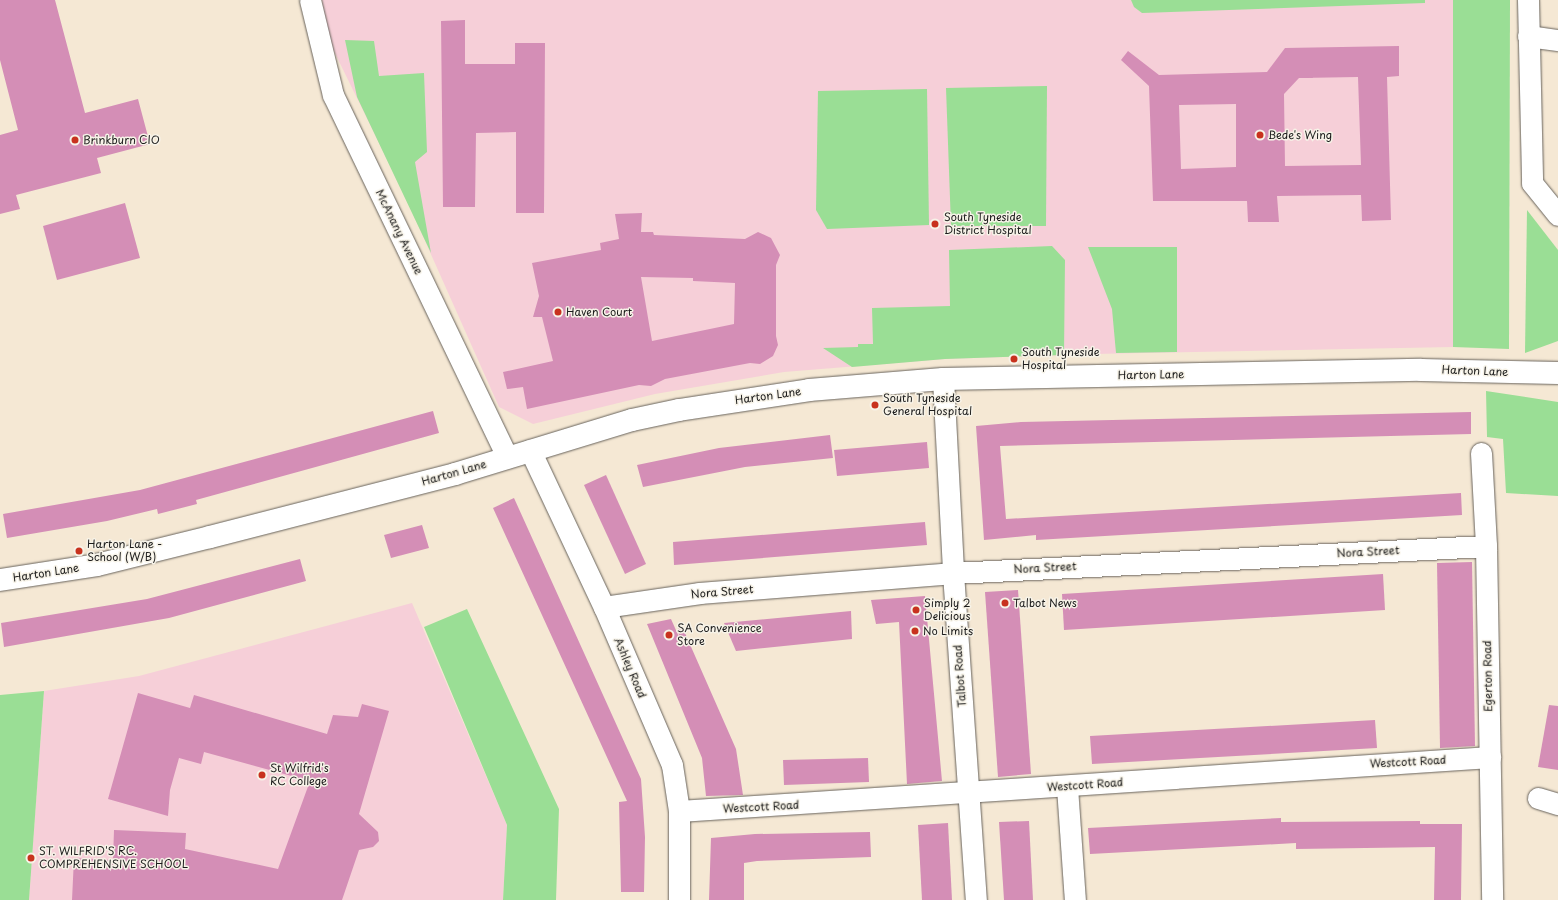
<!DOCTYPE html>
<style>
body{margin:0}
#map{position:relative;width:1558px;height:900px;overflow:hidden;background:#f5e8d4;font-family:"Playpen Sans",sans-serif}
div>[style]{position:absolute}
.built>*{inset:0;background:#f6cfd8}
.green>*{inset:0;background:#9ade95}
.building>*{inset:0;background:#d48eb6}
.roads{filter:drop-shadow(0 0 1px #68635c) drop-shadow(0 0 1px #68635c)}
.minor>*{height:21px;margin:-10.5px;padding:0 10.5px;transform-origin:10.5px;border-radius:10.5px;background:#fff}
.tertiary>*{height:22px;margin:-11px;padding:0 11px;transform-origin:11px;border-radius:11px;background:#fff}
.dots>*{width:11px;height:11px;translate:-50% -50%;box-sizing:border-box;border:2px solid #f7f3e8;border-radius:50%}
span{translate:-50% -50%;white-space:nowrap;text-align:center;line-height:1.15;-webkit-text-stroke:3px #f7f3e8;paint-order:stroke}
.poi-label{font-size:11px;color:#1c1c1c}
.left{translate:0 -50%;text-align:left}
.street-label{font-size:11px;color:#1c1c1c}
</style>
<div id="map">
<div class="built">
<div style="clip-path:polygon(322px 0,1453px 0,1453px 347px,1093px 354px,945px 359px,784px 372px,655px 394px,533px 424px,499px 407px,405px 196px,328px 39px)"></div>
<div style="clip-path:polygon(412px 603px,507px 825px,503px 900px,29px 900px,44px 691px,139px 676px)"></div>
</div>
<div class="green">
<div style="clip-path:polygon(1131px 0,1425px 0,1425px 3px,1142px 13px,1134px 7px)"></div>
<div style="clip-path:polygon(1453px 0,1510px 0,1509px 349px,1453px 347px)"></div>
<div style="clip-path:polygon(345px 40px,374px 41px,379px 76px,424px 73px,427px 152px,415px 162px,431px 253px,357px 97px)"></div>
<div style="clip-path:polygon(1047px 86px,1046px 226px,951px 226px,946px 88px)"></div>
<div style="clip-path:polygon(927px 89px,929px 225px,827px 229px,816px 210px,818px 91px)"></div>
<div style="clip-path:polygon(1527px 210px,1558px 250px,1558px 341px,1525px 353px)"></div>
<div style="clip-path:polygon(1052px 246px,1065px 260px,1064px 355px,945px 359px,852px 367px,823px 348px,858px 347px,858px 344px,873px 344px,872px 308px,950px 306px,949px 250px)"></div>
<div style="clip-path:polygon(1088px 247px,1177px 247px,1177px 352px,1116px 353px,1112px 309px)"></div>
<div style="clip-path:polygon(1486px 391px,1558px 402px,1558px 496px,1506px 493px,1503px 439px,1487px 437px)"></div>
<div style="clip-path:polygon(467px 609px,559px 809px,556px 900px,503px 900px,507px 825px,424px 627px)"></div>
<div style="clip-path:polygon(44px 691px,29px 900px,0 900px,0 695px)"></div>
</div>
<div class="building">
<div style="clip-path:polygon(0 0,55px 0,85px 113px,138px 99px,150px 144px,97px 158px,101px 173px,16px 195px,20px 209px,0 214px,0 135px,18px 130px,0 60px)"></div>
<div style="clip-path:polygon(465px 20px,465px 64px,515px 64px,515px 43px,545px 43px,544px 213px,516px 213px,516px 132px,476px 133px,475px 207px,443px 207px,441px 21px)"></div>
<div style="clip-path:polygon(evenodd,1399px 46px,1399px 76px,1387px 77px,1391px 220px,1362px 221px,1361px 195px,1277px 196px,1279px 222px,1248px 222px,1247px 201px,1153px 201px,1149px 86px,1121px 60px,1128px 51px,1159px 75px,1267px 72px,1285px 48px,1399px 46px,1358px 77px,1361px 165px,1285px 166px,1284px 94px,1299px 78px,1358px 77px,1399px 46px,1236px 104px,1236px 167px,1181px 169px,1179px 105px,1236px 104px)"></div>
<div style="clip-path:polygon(125px 203px,140px 258px,57px 280px,43px 226px)"></div>
<div style="clip-path:polygon(evenodd,642px 213px,641px 232px,653px 232px,654px 235px,745px 239px,758px 232px,771px 238px,780px 255px,776px 265px,776px 336px,778px 345px,773px 356px,760px 364px,750px 363px,665px 379px,651px 386px,639px 385px,527px 409px,523px 387px,507px 389px,503px 372px,553px 361px,542px 317px,533px 317px,539px 296px,532px 263px,601px 250px,600px 243px,619px 239px,615px 214px,642px 213px,641px 277px,693px 278px,693px 281px,735px 283px,734px 324px,652px 341px,641px 277px)"></div>
<div style="clip-path:polygon(433px 411px,439px 433px,196px 500px,197px 504px,158px 514px,157px 509px,107px 521px,7px 538px,3px 514px,140px 490px)"></div>
<div style="clip-path:polygon(1471px 412px,1471px 434px,1000px 446px,1006px 519px,1461px 493px,1462px 515px,1036px 540px,1036px 535px,984px 540px,976px 426px,1021px 422px)"></div>
<div style="clip-path:polygon(830px 435px,833px 458px,745px 467px,643px 487px,637px 465px,719px 448px)"></div>
<div style="clip-path:polygon(927px 442px,929px 468px,837px 476px,834px 450px)"></div>
<div style="clip-path:polygon(606px 475px,646px 564px,625px 574px,584px 485px)"></div>
<div style="clip-path:polygon(514px 498px,641px 779px,645px 837px,644px 892px,621px 892px,619px 802px,627px 801px,493px 508px)"></div>
<div style="clip-path:polygon(925px 522px,927px 545px,674px 565px,673px 542px)"></div>
<div style="clip-path:polygon(422px 525px,429px 548px,391px 558px,384px 535px)"></div>
<div style="clip-path:polygon(300px 559px,306px 581px,169px 618px,4px 647px,1px 623px,147px 599px)"></div>
<div style="clip-path:polygon(1472px 562px,1475px 746px,1440px 748px,1437px 563px)"></div>
<div style="clip-path:polygon(1383px 574px,1385px 610px,1064px 630px,1062px 594px)"></div>
<div style="clip-path:polygon(1018px 590px,1031px 774px,998px 777px,985px 592px)"></div>
<div style="clip-path:polygon(925px 596px,942px 781px,907px 784px,899px 622px,876px 624px,871px 600px)"></div>
<div style="clip-path:polygon(851px 611px,852px 639px,736px 651px,724px 623px)"></div>
<div style="clip-path:polygon(671px 619px,679px 637px,678px 624px,681px 624px,736px 749px,743px 795px,706px 796px,702px 758px,647px 624px)"></div>
<div style="clip-path:polygon(138px 693px,190px 708px,194px 695px,327px 734px,333px 715px,358px 717px,362px 704px,389px 711px,359px 814px,378px 832px,379px 841px,373px 847px,359px 850px,342px 900px,72px 900px,74px 858px,113px 860px,114px 830px,186px 833px,185px 849px,278px 869px,310px 781px,204px 752px,201px 764px,179px 758px,170px 790px,168px 816px,108px 799px)"></div>
<div style="clip-path:polygon(1549px 705px,1558px 706px,1558px 770px,1538px 767px)"></div>
<div style="clip-path:polygon(1375px 720px,1377px 748px,1092px 764px,1090px 736px)"></div>
<div style="clip-path:polygon(868px 758px,869px 782px,784px 785px,783px 760px)"></div>
<div style="clip-path:polygon(1281px 818px,1281px 822px,1420px 821px,1420px 824px,1462px 824px,1461px 900px,1434px 900px,1435px 847px,1296px 849px,1296px 843px,1090px 854px,1088px 828px)"></div>
<div style="clip-path:polygon(1029px 821px,1033px 900px,1004px 900px,999px 822px)"></div>
<div style="clip-path:polygon(948px 823px,952px 900px,922px 900px,918px 825px)"></div>
<div style="clip-path:polygon(870px 832px,871px 857px,757px 861px,744px 863px,744px 900px,709px 900px,711px 838px,755px 834px)"></div>
</div>
<div class="roads">
<div class="minor">
<div style="left:310px;top:0;width:98px;rotate:76.4deg"></div>
<div style="left:333px;top:95px;width:402px;rotate:64.3deg"></div>
<div style="left:1528px;top:0;width:183px;rotate:88.7deg"></div>
<div style="left:1532px;top:183px;width:41px;rotate:50.9deg"></div>
<div style="left:1528px;top:36px;width:30px;rotate:8deg"></div>
<div style="left:943px;top:379px;width:194px;rotate:87deg"></div>
<div style="left:953px;top:573px;width:328px;rotate:86deg"></div>
<div style="left:530px;top:450px;width:174px;rotate:64.8deg"></div>
<div style="left:604px;top:607px;width:172px;rotate:66.7deg"></div>
<div style="left:672px;top:765px;width:47px;rotate:81.3deg"></div>
<div style="left:679px;top:811px;width:89px;rotate:90deg"></div>
<div style="left:1481px;top:453px;width:93px;rotate:86.9deg"></div>
<div style="left:1486px;top:546px;width:354px;rotate:89deg"></div>
<div style="left:604px;top:607px;width:97px;rotate:-8.3deg"></div>
<div style="left:700px;top:593px;width:254px;rotate:-4.5deg"></div>
<div style="left:953px;top:573px;width:534px;rotate:-2.9deg"></div>
<div style="left:1067px;top:787px;width:113px;rotate:86deg"></div>
<div style="left:1538px;top:798px;width:21px;rotate:17deg"></div>
<div style="left:679px;top:811px;width:813px;rotate:-3.81deg"></div>
</div>
<div class="tertiary">
<div style="left:0;top:580px;width:98px;rotate:-8.8deg"></div>
<div style="left:97px;top:565px;width:116px;rotate:-13.9deg"></div>
<div style="left:210px;top:537px;width:253px;rotate:-14.4deg"></div>
<div style="left:455px;top:474px;width:185px;rotate:-17deg"></div>
<div style="left:632px;top:420px;width:48px;rotate:-12deg"></div>
<div style="left:679px;top:410px;width:132px;rotate:-8.7deg"></div>
<div style="left:809px;top:390px;width:134px;rotate:-4.7deg"></div>
<div style="left:943px;top:379px;width:478px;rotate:-1.1deg"></div>
<div style="left:1421px;top:370px;width:137px;rotate:1.3deg"></div>
</div>
</div>
<div class="dots">
<div style="left:1260px;top:135px;background:#c8321e"></div>
<div style="left:75px;top:140px;background:#c8321e"></div>
<div style="left:935px;top:224px;background:#c8321e"></div>
<div style="left:558px;top:312px;background:#c8321e"></div>
<div style="left:1014px;top:359px;background:#c8321e"></div>
<div style="left:875px;top:405px;background:#c8321e"></div>
<div style="left:79px;top:551px;background:#c8321e"></div>
<div style="left:1005px;top:603px;background:#c8321e"></div>
<div style="left:916px;top:610px;background:#c8321e"></div>
<div style="left:915px;top:631px;background:#c8321e"></div>
<div style="left:669px;top:635px;background:#c8321e"></div>
<div style="left:262px;top:775px;background:#c8321e"></div>
<div style="left:31px;top:858px;background:#c8321e"></div>
</div>
<div class="poi-label">
<span class="left" style="left:1268px;top:135px">Bede's Wing</span>
<span class="left" style="left:83px;top:140px">Brinkburn CIO</span>
<span class="left" style="left:944px;top:224px">South Tyneside<br>District Hospital</span>
<span class="left" style="left:566px;top:312px">Haven Court</span>
<span class="left" style="left:1022px;top:359px">South Tyneside<br>Hospital</span>
<span class="left" style="left:883px;top:405px">South Tyneside<br>General Hospital</span>
<span class="left" style="left:87px;top:551px">Harton Lane -<br>School (W/B)</span>
<span class="left" style="left:1013px;top:603px">Talbot News</span>
<span class="left" style="left:924px;top:610px">Simply 2<br>Delicious</span>
<span class="left" style="left:677px;top:635px">SA Convenience<br>Store</span>
<span class="left" style="left:923px;top:631px">No Limits</span>
<span class="left" style="left:270px;top:775px">St Wilfrid's<br>RC College</span>
<span class="left" style="left:39px;top:858px">ST. WILFRID'S RC.<br>COMPREHENSIVE SCHOOL</span>
</div>
<div class="street-label">
<span style="left:399px;top:232px;rotate:64deg">McAnany Avenue</span>
<span style="left:1475px;top:371px;rotate:2deg">Harton Lane</span>
<span style="left:1151px;top:375px;rotate:-1deg">Harton Lane</span>
<span style="left:768px;top:396px;rotate:-8deg">Harton Lane</span>
<span style="left:454px;top:473px;rotate:-16deg">Harton Lane</span>
<span style="left:1368px;top:552px;rotate:-3deg">Nora Street</span>
<span style="left:1045px;top:568px;rotate:-3deg">Nora Street</span>
<span style="left:46px;top:573px;rotate:-9deg">Harton Lane</span>
<span style="left:722px;top:592px;rotate:-5deg">Nora Street</span>
<span style="left:630px;top:668px;rotate:67deg">Ashley Road</span>
<span style="left:960px;top:676px;rotate:-94deg">Talbot Road</span>
<span style="left:1488px;top:676px;rotate:-91deg">Egerton Road</span>
<span style="left:1408px;top:762px;rotate:-3deg">Westcott Road</span>
<span style="left:1085px;top:785px;rotate:-4deg">Westcott Road</span>
<span style="left:761px;top:807px;rotate:-3deg">Westcott Road</span>
</div>
</div>
